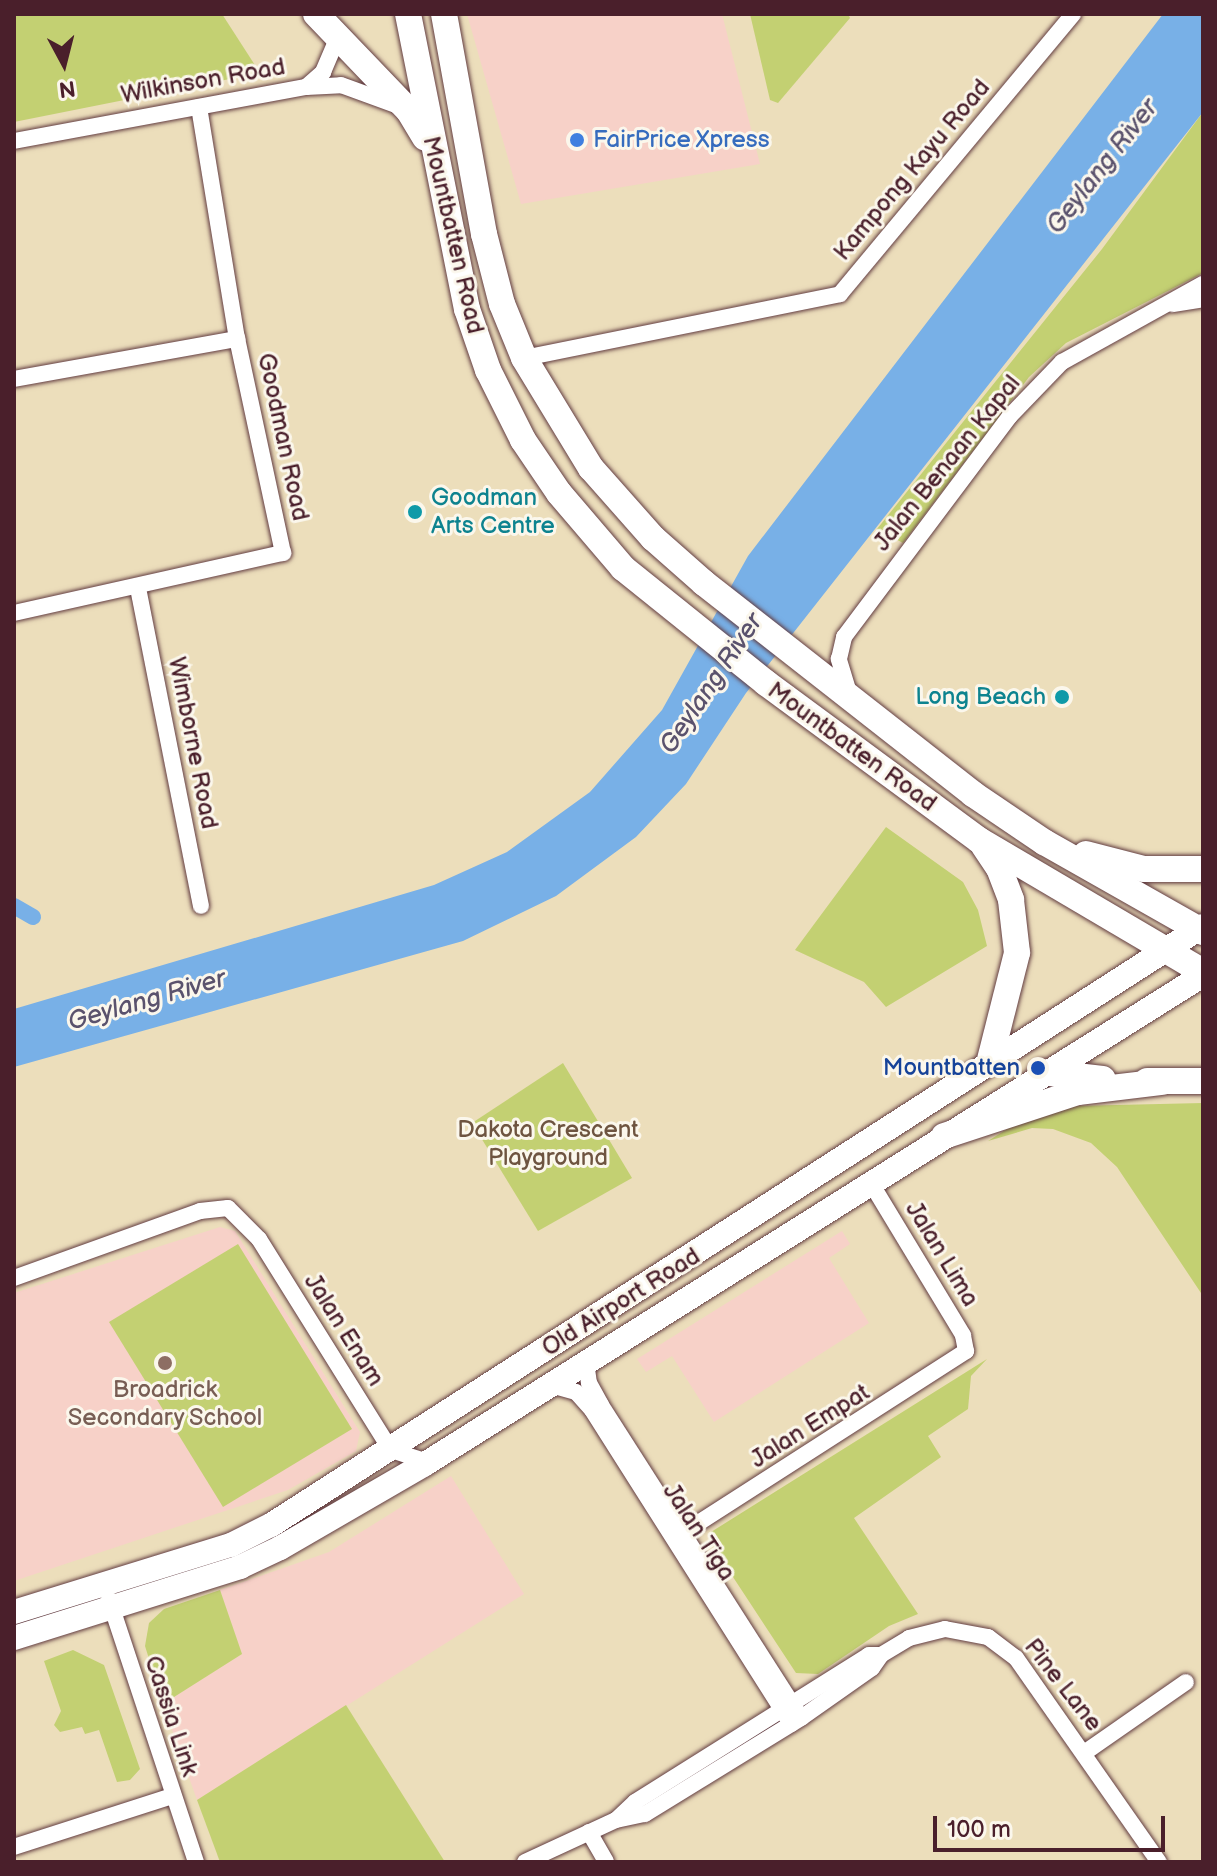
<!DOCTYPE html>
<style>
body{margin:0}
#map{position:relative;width:1217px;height:1876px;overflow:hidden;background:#ecdebb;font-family:"Balsamiq Sans",sans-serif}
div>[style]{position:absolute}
.built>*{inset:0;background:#f7d1c8}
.green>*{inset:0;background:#c3d072}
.water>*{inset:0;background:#78b0e7}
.canal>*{height:16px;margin:-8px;padding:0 8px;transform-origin:8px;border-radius:8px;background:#78b0e7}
.roads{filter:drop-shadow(0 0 2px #623c41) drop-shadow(0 0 2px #623c41)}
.street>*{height:16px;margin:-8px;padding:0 8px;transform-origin:8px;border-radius:8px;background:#fff}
.secondary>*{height:24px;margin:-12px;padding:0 12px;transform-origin:12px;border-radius:12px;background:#fff}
.primary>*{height:26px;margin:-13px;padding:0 13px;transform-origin:13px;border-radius:13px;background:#fff}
.dots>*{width:22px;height:22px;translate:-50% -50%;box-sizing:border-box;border:4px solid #fbf7ec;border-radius:50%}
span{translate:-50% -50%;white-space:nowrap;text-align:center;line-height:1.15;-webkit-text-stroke:6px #fbf7ec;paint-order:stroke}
.street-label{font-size:24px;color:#4a1f2b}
.shop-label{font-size:24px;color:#366cbe}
.left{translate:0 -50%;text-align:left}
.culture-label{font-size:24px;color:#0d838f}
.right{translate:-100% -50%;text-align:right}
.transit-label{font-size:24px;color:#164399}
.park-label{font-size:24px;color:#6e5440}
.education-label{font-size:24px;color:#785e54}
.water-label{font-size:26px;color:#5a526d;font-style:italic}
.frame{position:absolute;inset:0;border:16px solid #4a1f2b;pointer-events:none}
.north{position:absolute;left:24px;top:24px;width:80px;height:80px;-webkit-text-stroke:6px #fbf7ec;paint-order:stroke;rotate:173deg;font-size:22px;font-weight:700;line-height:32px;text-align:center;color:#4a1f2b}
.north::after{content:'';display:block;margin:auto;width:28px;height:36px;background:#4a1f2b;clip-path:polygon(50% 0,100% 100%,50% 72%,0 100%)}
.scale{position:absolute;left:933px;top:1816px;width:232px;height:36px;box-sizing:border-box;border:4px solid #4a1f2b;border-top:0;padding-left:10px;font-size:24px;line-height:28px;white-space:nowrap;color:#4a1f2b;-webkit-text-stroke:6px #fbf7ec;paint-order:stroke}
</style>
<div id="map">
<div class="built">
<div style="clip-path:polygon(467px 14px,722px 14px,760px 164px,521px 204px)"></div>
<div style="clip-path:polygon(220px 1227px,235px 1231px,360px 1432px,356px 1451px,288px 1490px,14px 1581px,14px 1293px)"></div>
<div style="clip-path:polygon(842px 1231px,850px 1244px,829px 1258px,869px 1323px,714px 1422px,672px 1356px,646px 1372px,637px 1359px)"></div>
<div style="clip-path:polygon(451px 1476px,524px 1594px,197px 1800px,163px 1704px,242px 1654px,220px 1590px,329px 1552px)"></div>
</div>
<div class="green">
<div style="clip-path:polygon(14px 14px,222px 14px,260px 73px,14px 122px)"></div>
<div style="clip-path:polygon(750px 14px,848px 14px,850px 18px,778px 103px,770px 100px)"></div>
<div style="clip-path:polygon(1203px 112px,1203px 273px,1066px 343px,1029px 377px,903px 543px,877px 529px,1102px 249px)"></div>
<div style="clip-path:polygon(886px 827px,963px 882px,978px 910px,987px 946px,886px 1007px,864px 982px,795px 950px)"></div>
<div style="clip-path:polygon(563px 1063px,632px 1178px,538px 1231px,472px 1123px)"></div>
<div style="clip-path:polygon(1203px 1103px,1203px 1296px,1117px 1167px,1091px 1143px,1053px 1129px,1032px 1128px,988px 1141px,1015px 1124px,1073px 1106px)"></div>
<div style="clip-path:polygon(238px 1244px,352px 1429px,223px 1507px,109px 1322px)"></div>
<div style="clip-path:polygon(987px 1359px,971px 1376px,968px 1409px,928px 1436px,941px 1457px,854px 1518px,918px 1614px,889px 1626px,818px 1674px,796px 1673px,710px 1542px,711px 1532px)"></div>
<div style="clip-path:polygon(220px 1590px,242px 1654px,163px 1704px,145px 1646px,149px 1623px,164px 1609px)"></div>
<div style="clip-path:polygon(73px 1650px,104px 1665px,140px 1769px,130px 1780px,117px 1782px,99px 1730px,85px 1734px,82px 1727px,60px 1732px,54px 1725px,61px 1711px,44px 1661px)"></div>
<div style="clip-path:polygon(346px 1705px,445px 1862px,220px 1862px,197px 1800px)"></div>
</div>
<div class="water">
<div style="clip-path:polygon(1163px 14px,1203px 14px,1203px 112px,746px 693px,686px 784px,636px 837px,556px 896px,463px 941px,14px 1067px,14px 1009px,434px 885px,507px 852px,590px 792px,662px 710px,748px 556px)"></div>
</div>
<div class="canal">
<div style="left:14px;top:906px;width:22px;rotate:30deg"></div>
</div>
<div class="roads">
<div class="street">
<div style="left:306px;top:87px;width:23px;rotate:-41deg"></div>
<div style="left:323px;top:72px;width:38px;rotate:-67deg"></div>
<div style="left:14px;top:141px;width:297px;rotate:-10.5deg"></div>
<div style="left:306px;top:87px;width:35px;rotate:-3deg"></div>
<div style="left:341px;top:85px;width:59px;rotate:20deg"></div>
<div style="left:1173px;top:304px;width:30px;rotate:-9deg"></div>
<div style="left:524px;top:358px;width:322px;rotate:-11.4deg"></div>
<div style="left:840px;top:294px;width:364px;rotate:-50.2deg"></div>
<div style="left:14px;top:379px;width:227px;rotate:-10.2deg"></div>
<div style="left:138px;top:588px;width:324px;rotate:78.8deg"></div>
<div style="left:14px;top:613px;width:276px;rotate:-12.6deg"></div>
<div style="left:283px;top:553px;width:219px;rotate:-102.1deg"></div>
<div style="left:237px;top:339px;width:235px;rotate:-99.3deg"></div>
<div style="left:850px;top:696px;width:39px;rotate:-107deg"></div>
<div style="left:839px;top:659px;width:23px;rotate:-77deg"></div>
<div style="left:844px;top:637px;width:276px;rotate:-53.1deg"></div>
<div style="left:1010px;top:416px;width:75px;rotate:-46.1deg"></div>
<div style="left:1062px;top:362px;width:161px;rotate:-29deg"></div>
<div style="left:14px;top:1278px;width:198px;rotate:-19.8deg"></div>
<div style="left:200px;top:1211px;width:28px;rotate:-6deg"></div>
<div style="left:228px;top:1208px;width:44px;rotate:45deg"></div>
<div style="left:259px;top:1239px;width:249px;rotate:58deg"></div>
<div style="left:391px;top:1450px;width:39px;rotate:18deg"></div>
<div style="left:586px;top:1362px;width:21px;rotate:82deg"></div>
<div style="left:589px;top:1383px;width:25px;rotate:61deg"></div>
<div style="left:601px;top:1405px;width:371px;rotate:57.4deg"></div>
<div style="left:551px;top:1385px;width:26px;rotate:16deg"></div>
<div style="left:576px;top:1392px;width:24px;rotate:48deg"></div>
<div style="left:592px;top:1410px;width:372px;rotate:57.6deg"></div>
<div style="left:675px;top:1538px;width:346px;rotate:-32.7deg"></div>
<div style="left:966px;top:1351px;width:16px;rotate:-101deg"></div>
<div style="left:963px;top:1335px;width:178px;rotate:-121.2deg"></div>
<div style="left:109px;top:1599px;width:277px;rotate:71.7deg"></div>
<div style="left:1084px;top:1753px;width:124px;rotate:-34.8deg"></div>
<div style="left:617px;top:1819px;width:25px;rotate:-43deg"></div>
<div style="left:635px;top:1802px;width:276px;rotate:-32.1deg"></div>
<div style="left:869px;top:1655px;width:12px"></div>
<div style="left:589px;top:1832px;width:34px;rotate:60deg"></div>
<div style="left:14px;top:1847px;width:166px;rotate:-17.9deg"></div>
<div style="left:525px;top:1862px;width:100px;rotate:-24.8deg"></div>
<div style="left:616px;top:1820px;width:30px;rotate:-12deg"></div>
<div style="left:645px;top:1814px;width:183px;rotate:-31.6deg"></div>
<div style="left:801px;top:1718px;width:87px;rotate:-35.2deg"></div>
<div style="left:872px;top:1668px;width:16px;rotate:-55deg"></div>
<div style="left:881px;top:1655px;width:33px;rotate:-31deg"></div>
<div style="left:909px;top:1638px;width:37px;rotate:-14deg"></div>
<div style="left:945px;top:1629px;width:44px;rotate:10.5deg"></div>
<div style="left:988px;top:1637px;width:35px;rotate:37deg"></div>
<div style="left:1016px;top:1658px;width:249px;rotate:55deg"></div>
</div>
<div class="secondary">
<div style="left:14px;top:1612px;width:227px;rotate:-17.2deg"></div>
<div style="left:231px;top:1545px;width:45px;rotate:-26.6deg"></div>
<div style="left:271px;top:1525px;width:1108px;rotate:-32.73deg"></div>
<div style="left:14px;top:1638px;width:237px;rotate:-17.4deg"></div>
<div style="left:240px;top:1567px;width:44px;rotate:-25.4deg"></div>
<div style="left:280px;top:1548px;width:168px;rotate:-30.1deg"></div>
<div style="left:425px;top:1464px;width:919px;rotate:-32.15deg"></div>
</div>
<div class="primary">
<div style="left:316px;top:14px;width:134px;rotate:46.2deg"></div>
<div style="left:409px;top:111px;width:31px;rotate:59deg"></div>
<div style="left:408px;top:14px;width:301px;rotate:78.7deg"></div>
<div style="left:467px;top:309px;width:65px;rotate:71deg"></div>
<div style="left:488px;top:370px;width:78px;rotate:63.4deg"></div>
<div style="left:523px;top:440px;width:64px;rotate:55.8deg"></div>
<div style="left:559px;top:493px;width:99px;rotate:49.5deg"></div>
<div style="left:623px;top:568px;width:184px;rotate:38.8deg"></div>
<div style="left:766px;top:683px;width:265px;rotate:36.4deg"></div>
<div style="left:979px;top:840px;width:260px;rotate:30.5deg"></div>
<div style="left:444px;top:14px;width:224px;rotate:79.7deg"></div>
<div style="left:484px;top:234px;width:72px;rotate:75.6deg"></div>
<div style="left:502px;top:304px;width:58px;rotate:67.8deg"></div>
<div style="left:524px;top:358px;width:129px;rotate:58.7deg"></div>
<div style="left:591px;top:468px;width:94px;rotate:48.5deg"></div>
<div style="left:653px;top:538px;width:68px;rotate:41.4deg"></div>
<div style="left:704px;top:583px;width:342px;rotate:38.1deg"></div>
<div style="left:973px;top:794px;width:86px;rotate:34.1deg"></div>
<div style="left:1044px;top:842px;width:183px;rotate:29.5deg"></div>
<div style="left:984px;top:846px;width:27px;rotate:56deg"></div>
<div style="left:999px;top:868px;width:34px;rotate:69deg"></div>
<div style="left:1011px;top:900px;width:53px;rotate:83.5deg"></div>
<div style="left:1017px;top:953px;width:110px;rotate:104.2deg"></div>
<div style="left:1086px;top:854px;width:60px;rotate:14.5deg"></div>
<div style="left:1144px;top:869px;width:59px"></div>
<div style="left:1041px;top:1072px;width:62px;rotate:6.4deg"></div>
<div style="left:1147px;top:1081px;width:56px"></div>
<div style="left:944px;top:1136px;width:141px;rotate:-18.2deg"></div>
<div style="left:1078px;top:1092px;width:85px;rotate:-6.8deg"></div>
</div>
</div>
<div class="dots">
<div style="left:577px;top:140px;background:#3f7fe0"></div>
<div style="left:415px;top:512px;background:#0f9aa8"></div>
<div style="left:1062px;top:697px;background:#0f9aa8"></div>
<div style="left:1038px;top:1068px;background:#1a4fb4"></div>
<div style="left:165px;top:1363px;background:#8d6e63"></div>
</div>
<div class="street-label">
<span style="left:203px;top:81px;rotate:-10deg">Wilkinson Road</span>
<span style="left:912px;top:170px;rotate:-50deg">Kampong Kayu Road</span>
<span style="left:453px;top:235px;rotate:77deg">Mountbatten Road</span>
<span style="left:283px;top:437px;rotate:78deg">Goodman Road</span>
<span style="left:947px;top:463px;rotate:-51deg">Jalan Benaan Kapal</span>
<span style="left:193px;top:743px;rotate:79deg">Wimborne Road</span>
<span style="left:852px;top:747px;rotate:36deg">Mountbatten Road</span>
<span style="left:942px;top:1254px;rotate:59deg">Jalan Lima</span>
<span style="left:621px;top:1302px;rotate:-32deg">Old Airport Road</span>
<span style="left:344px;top:1330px;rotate:58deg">Jalan Enam</span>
<span style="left:810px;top:1426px;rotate:-32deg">Jalan Empat</span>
<span style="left:699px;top:1532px;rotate:57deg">Jalan Tiga</span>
<span style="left:1063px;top:1685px;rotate:52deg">Pine Lane</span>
<span style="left:171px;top:1716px;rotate:72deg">Cassia Link</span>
</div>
<div class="shop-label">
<span class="left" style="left:593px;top:140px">FairPrice Xpress</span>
</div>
<div class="culture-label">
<span class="left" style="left:431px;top:512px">Goodman<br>Arts Centre</span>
<span class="right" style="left:1046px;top:697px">Long Beach</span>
</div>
<div class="transit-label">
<span class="right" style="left:1020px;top:1068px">Mountbatten</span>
</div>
<div class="park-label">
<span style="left:548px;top:1144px">Dakota Crescent<br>Playground</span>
</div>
<div class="education-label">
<span style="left:165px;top:1404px">Broadrick<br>Secondary School</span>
</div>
<div class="water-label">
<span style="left:1103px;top:167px;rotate:-52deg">Geylang River</span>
<span style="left:712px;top:684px;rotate:-56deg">Geylang River</span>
<span style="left:147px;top:1001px;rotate:-16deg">Geylang River</span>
</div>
<div class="frame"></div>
<div class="north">N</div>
<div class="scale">100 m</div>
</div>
